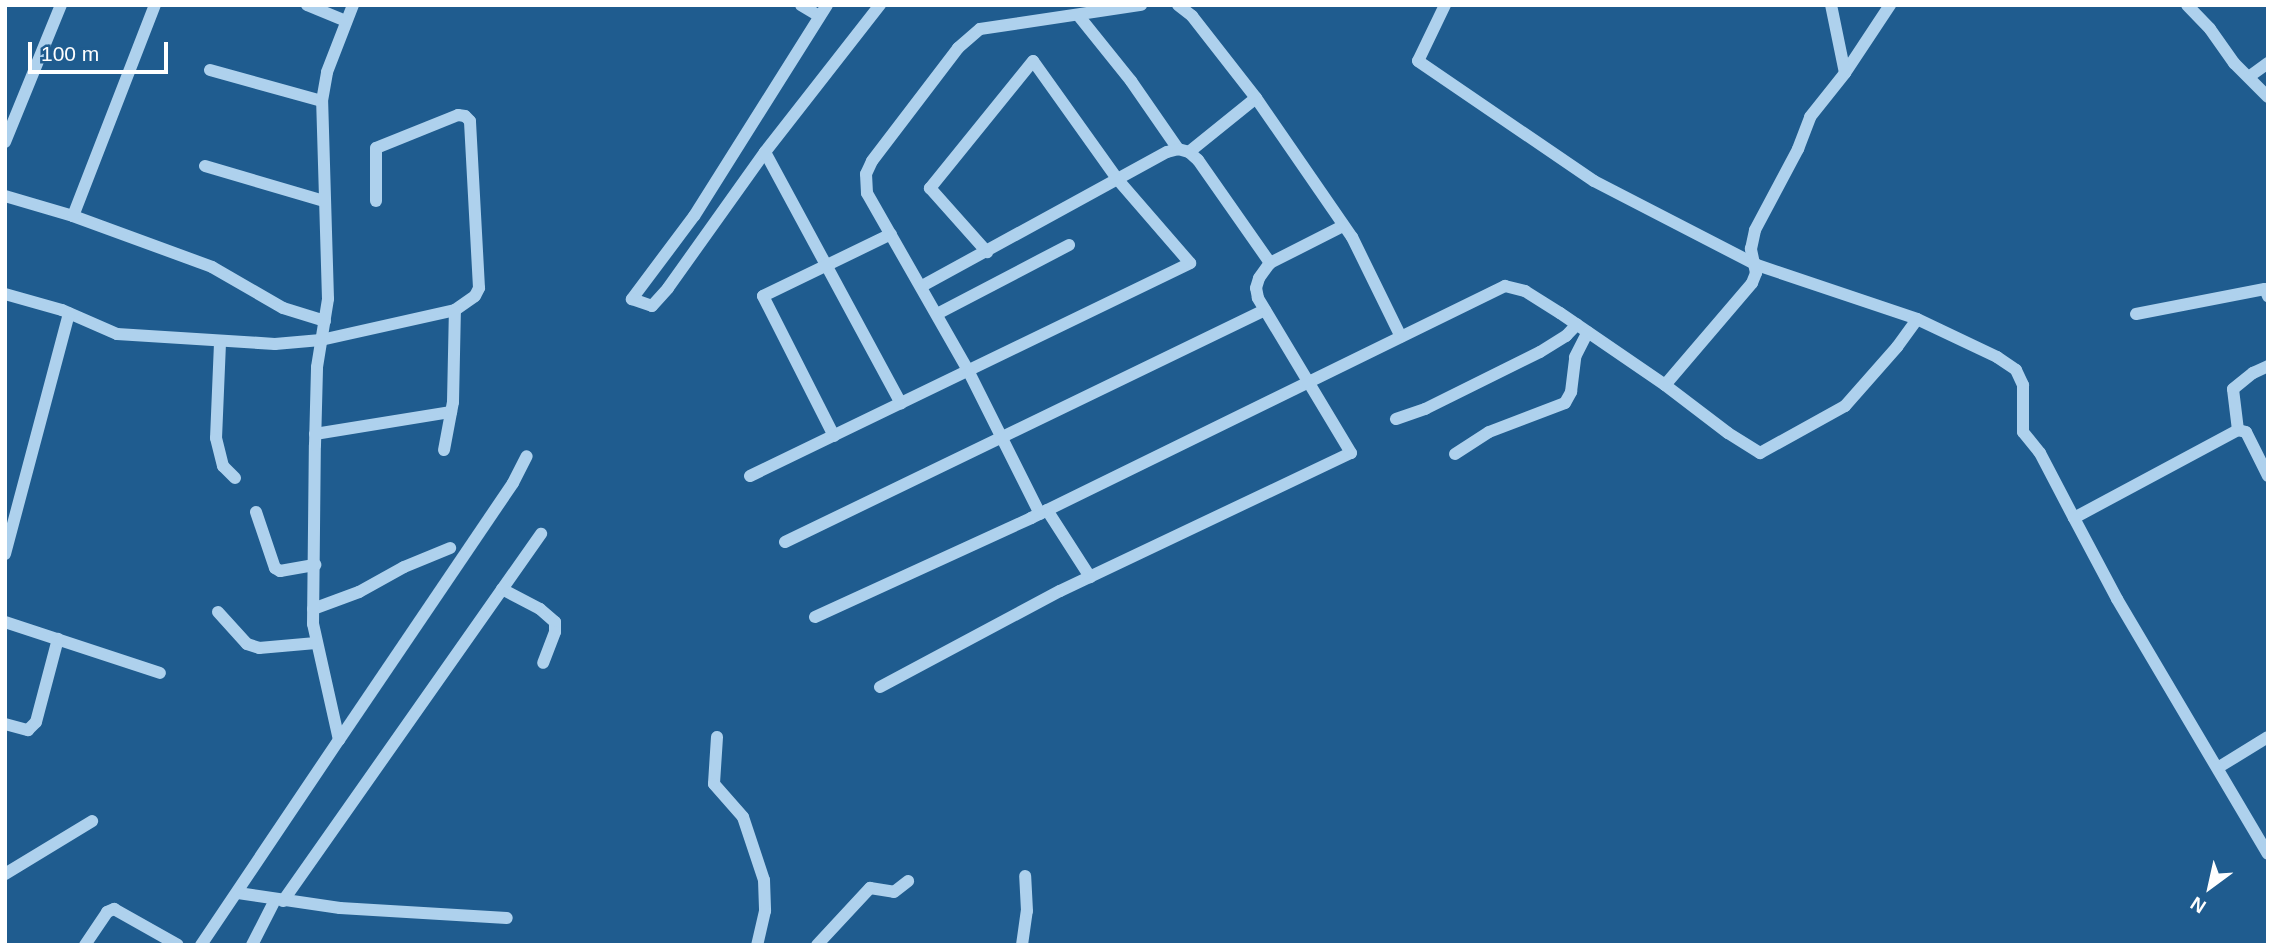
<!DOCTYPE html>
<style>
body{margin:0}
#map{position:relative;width:2273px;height:950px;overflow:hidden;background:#1f5c8f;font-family:Arial,sans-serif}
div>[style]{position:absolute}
.minor>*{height:12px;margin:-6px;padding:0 6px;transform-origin:6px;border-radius:6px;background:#aed1ed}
span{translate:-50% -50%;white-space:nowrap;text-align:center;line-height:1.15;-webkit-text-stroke:7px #1f5c8f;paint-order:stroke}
.frame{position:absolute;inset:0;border:7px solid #fff;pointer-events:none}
.north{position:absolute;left:2175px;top:852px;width:70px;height:70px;-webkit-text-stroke:5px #1f5c8f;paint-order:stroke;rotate:213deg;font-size:19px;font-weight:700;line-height:28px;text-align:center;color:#fff}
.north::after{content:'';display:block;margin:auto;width:24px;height:32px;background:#fff;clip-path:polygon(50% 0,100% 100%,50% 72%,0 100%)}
.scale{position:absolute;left:28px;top:42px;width:140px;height:32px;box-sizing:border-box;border:4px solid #fff;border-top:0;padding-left:9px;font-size:21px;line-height:24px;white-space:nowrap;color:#fff;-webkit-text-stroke:5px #1f5c8f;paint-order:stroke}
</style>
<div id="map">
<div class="minor">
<div style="left:307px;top:5px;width:42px;rotate:22.3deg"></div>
<div style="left:801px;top:5px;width:21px;rotate:31deg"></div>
<div style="left:827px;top:5px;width:249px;rotate:122.2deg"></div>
<div style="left:694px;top:216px;width:104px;rotate:126.8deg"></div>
<div style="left:632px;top:299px;width:21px;rotate:19deg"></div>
<div style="left:652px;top:306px;width:24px;rotate:-48deg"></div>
<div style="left:668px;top:288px;width:167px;rotate:-54.5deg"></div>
<div style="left:765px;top:152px;width:187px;rotate:-52deg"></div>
<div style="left:1178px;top:5px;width:18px;rotate:38deg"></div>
<div style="left:1192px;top:16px;width:104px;rotate:52deg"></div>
<div style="left:1256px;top:98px;width:169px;rotate:55.4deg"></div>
<div style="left:1352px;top:237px;width:111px;rotate:63.9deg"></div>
<div style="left:1445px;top:5px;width:62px;rotate:115.7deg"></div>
<div style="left:1418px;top:61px;width:213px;rotate:34.3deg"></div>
<div style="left:1594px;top:181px;width:183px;rotate:27.3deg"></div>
<div style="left:1757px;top:265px;width:169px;rotate:18.6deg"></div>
<div style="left:1917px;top:319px;width:89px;rotate:25.4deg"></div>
<div style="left:1997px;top:357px;width:23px;rotate:34deg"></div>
<div style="left:2016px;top:370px;width:17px;rotate:65deg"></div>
<div style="left:2023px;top:385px;width:47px;rotate:90deg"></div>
<div style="left:2023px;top:432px;width:27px;rotate:51deg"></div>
<div style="left:2040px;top:453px;width:73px;rotate:62.4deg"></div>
<div style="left:2187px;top:5px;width:33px;rotate:46deg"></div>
<div style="left:2210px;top:29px;width:42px;rotate:54.8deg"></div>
<div style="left:2234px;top:63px;width:48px;rotate:45deg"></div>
<div style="left:1078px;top:15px;width:85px;rotate:51.2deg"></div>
<div style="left:1131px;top:81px;width:83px;rotate:55.3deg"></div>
<div style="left:210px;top:70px;width:116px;rotate:15.5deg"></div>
<div style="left:1845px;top:73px;width:82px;rotate:-56.5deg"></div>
<div style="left:2250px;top:76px;width:22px;rotate:-36deg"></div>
<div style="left:5px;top:142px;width:148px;rotate:-67.8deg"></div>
<div style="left:765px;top:152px;width:286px;rotate:61.6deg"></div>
<div style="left:1189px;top:152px;width:86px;rotate:-38.9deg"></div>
<div style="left:205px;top:166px;width:124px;rotate:16.4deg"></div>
<div style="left:5px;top:196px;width:71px;rotate:16.4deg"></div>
<div style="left:73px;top:216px;width:148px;rotate:20.1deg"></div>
<div style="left:212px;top:267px;width:82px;rotate:30deg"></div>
<div style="left:283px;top:308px;width:44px;rotate:17.2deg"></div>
<div style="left:73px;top:216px;width:226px;rotate:-68.8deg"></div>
<div style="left:922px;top:286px;width:279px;rotate:-28.7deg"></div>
<div style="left:1167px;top:152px;width:11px;rotate:-15deg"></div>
<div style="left:1178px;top:149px;width:11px;rotate:15deg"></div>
<div style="left:1189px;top:152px;width:12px;rotate:42deg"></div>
<div style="left:1198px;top:160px;width:126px;rotate:55deg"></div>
<div style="left:5px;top:294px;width:59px;rotate:15.7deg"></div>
<div style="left:62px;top:310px;width:60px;rotate:23.6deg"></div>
<div style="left:117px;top:334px;width:158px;rotate:3.6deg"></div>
<div style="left:275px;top:344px;width:46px;rotate:-5deg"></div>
<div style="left:321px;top:340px;width:137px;rotate:-12.6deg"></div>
<div style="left:455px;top:310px;width:24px;rotate:-35deg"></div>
<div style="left:475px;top:296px;width:9px;rotate:-63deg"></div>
<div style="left:479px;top:288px;width:167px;rotate:-93.1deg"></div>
<div style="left:470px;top:121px;width:7px;rotate:-135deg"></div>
<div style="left:465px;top:116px;width:7px;rotate:-172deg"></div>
<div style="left:458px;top:115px;width:88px;rotate:158.1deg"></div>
<div style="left:376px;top:148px;width:53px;rotate:90deg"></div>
<div style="left:937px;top:314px;width:149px;rotate:-27.6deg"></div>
<div style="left:2136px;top:314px;width:131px;rotate:-11deg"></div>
<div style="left:2265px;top:289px;width:8px;rotate:67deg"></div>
<div style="left:220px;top:343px;width:95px;rotate:92.4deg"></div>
<div style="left:216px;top:438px;width:29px;rotate:76deg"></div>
<div style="left:223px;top:466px;width:17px;rotate:45deg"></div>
<div style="left:1665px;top:385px;width:79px;rotate:37.3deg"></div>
<div style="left:1728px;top:433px;width:38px;rotate:32deg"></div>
<div style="left:1760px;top:453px;width:97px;rotate:-28.9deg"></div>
<div style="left:1845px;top:406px;width:79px;rotate:-48.6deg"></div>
<div style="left:1897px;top:347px;width:34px;rotate:-54deg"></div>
<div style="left:1396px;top:419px;width:31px;rotate:-19deg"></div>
<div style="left:1425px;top:409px;width:128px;rotate:-26.4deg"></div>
<div style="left:1540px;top:352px;width:31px;rotate:-32deg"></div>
<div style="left:1566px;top:336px;width:16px;rotate:-47deg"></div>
<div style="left:2238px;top:430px;width:41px;rotate:-97deg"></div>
<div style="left:2233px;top:389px;width:26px;rotate:-39deg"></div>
<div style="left:2253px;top:373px;width:17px;rotate:-25deg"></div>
<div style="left:315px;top:434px;width:138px;rotate:-9.2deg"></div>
<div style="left:834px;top:436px;width:157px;rotate:-116.9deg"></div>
<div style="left:763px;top:296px;width:142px;rotate:-25.8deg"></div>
<div style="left:444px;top:450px;width:49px;rotate:-79.4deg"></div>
<div style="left:453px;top:402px;width:92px;rotate:-88.8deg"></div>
<div style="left:1455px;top:454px;width:40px;rotate:-32.9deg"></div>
<div style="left:1489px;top:432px;width:81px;rotate:-20.9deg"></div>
<div style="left:1565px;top:403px;width:13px;rotate:-61deg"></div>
<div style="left:1571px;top:392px;width:35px;rotate:-83deg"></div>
<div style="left:1575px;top:357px;width:28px;rotate:-63deg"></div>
<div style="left:750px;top:476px;width:489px;rotate:-25.8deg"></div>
<div style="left:1190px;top:263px;width:110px;rotate:-130.9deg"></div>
<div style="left:1118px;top:180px;width:146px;rotate:-125.5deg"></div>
<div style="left:1033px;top:61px;width:164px;rotate:129deg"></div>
<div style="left:930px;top:188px;width:86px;rotate:48.3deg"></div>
<div style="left:2268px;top:476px;width:49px;rotate:-116.6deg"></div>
<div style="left:2246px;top:432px;width:8px;rotate:-166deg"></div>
<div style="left:2238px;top:430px;width:186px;rotate:151.8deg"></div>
<div style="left:2074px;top:518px;width:92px;rotate:62deg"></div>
<div style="left:2117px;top:599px;width:296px;rotate:59.4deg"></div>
<div style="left:1047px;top:510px;width:80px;rotate:57.3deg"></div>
<div style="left:256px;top:512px;width:59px;rotate:71.3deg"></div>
<div style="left:275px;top:568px;width:6px;rotate:31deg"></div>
<div style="left:280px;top:571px;width:36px;rotate:-10deg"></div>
<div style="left:1040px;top:514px;width:159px;rotate:-116.6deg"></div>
<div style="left:969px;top:372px;width:206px;rotate:-119.7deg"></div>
<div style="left:867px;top:193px;width:19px;rotate:-93deg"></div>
<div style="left:866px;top:174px;width:14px;rotate:-65deg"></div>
<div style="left:872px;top:161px;width:142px;rotate:-52.7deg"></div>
<div style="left:958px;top:48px;width:29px;rotate:-41deg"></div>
<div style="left:980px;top:29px;width:163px;rotate:-8.5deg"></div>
<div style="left:785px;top:542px;width:533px;rotate:-25.8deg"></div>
<div style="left:5px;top:554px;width:249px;rotate:-75.1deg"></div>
<div style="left:502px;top:589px;width:43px;rotate:27.8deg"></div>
<div style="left:540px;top:609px;width:20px;rotate:41deg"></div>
<div style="left:555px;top:622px;width:10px;rotate:90deg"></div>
<div style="left:555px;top:632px;width:33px;rotate:111deg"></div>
<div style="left:313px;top:609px;width:49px;rotate:-20.3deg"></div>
<div style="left:359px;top:592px;width:51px;rotate:-29.1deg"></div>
<div style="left:404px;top:567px;width:50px;rotate:-22.4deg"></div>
<div style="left:218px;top:612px;width:43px;rotate:47.8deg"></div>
<div style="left:247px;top:644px;width:13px;rotate:18deg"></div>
<div style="left:259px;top:648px;width:57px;rotate:-5deg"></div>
<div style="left:815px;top:617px;width:238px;rotate:-24.6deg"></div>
<div style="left:1031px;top:518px;width:528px;rotate:-26.08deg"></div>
<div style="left:1505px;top:286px;width:21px;rotate:14deg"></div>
<div style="left:1525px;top:291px;width:41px;rotate:32.2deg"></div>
<div style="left:1560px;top:313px;width:127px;rotate:34.4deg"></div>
<div style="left:1665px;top:385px;width:134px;rotate:-49.5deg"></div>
<div style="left:1752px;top:283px;width:11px;rotate:-68deg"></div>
<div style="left:1756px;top:273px;width:25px;rotate:-102deg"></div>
<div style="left:1751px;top:249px;width:19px;rotate:-78deg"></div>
<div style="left:1755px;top:230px;width:92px;rotate:-62deg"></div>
<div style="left:1798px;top:149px;width:34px;rotate:-69deg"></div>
<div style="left:1810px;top:117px;width:56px;rotate:-51.5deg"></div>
<div style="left:1845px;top:73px;width:69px;rotate:-101.6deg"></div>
<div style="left:5px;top:622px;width:163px;rotate:18.2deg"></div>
<div style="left:880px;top:687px;width:204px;rotate:-28.1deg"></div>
<div style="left:1060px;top:591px;width:322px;rotate:-25.4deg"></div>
<div style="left:1351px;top:453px;width:181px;rotate:-121deg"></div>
<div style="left:1258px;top:298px;width:10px;rotate:-101deg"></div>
<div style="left:1256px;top:288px;width:10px;rotate:-73deg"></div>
<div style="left:1259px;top:278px;width:19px;rotate:-54deg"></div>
<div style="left:1270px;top:263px;width:82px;rotate:-26.9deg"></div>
<div style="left:5px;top:724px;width:24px;rotate:15deg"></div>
<div style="left:28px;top:730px;width:11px;rotate:-45deg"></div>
<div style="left:36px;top:722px;width:86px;rotate:-75.2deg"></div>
<div style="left:717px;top:737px;width:47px;rotate:93.7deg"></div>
<div style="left:714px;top:784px;width:44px;rotate:48.7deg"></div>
<div style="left:743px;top:817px;width:66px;rotate:71.6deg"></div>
<div style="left:764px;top:880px;width:31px;rotate:88deg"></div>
<div style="left:765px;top:911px;width:35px;rotate:103deg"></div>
<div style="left:339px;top:740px;width:310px;rotate:-55.9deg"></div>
<div style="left:513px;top:483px;width:30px;rotate:-63deg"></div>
<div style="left:2219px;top:767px;width:57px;rotate:-31.5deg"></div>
<div style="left:5px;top:874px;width:102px;rotate:-31.3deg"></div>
<div style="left:238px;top:893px;width:103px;rotate:8.4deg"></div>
<div style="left:340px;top:908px;width:167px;rotate:3.4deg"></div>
<div style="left:283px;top:901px;width:449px;rotate:-54.9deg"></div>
<div style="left:85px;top:945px;width:40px;rotate:-56deg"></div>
<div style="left:107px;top:912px;width:8px;rotate:-23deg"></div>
<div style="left:114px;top:909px;width:73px;rotate:29.4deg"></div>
<div style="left:201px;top:945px;width:247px;rotate:-56.1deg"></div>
<div style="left:339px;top:740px;width:119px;rotate:-102.6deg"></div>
<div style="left:313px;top:624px;width:179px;rotate:-89.4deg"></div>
<div style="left:315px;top:445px;width:78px;rotate:-88.5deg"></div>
<div style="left:317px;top:367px;width:69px;rotate:-80.8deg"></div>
<div style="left:328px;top:299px;width:198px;rotate:-91.7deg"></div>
<div style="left:322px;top:101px;width:29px;rotate:-80deg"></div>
<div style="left:327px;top:72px;width:72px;rotate:-68.8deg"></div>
<div style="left:252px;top:945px;width:51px;rotate:-62.9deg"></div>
<div style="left:817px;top:945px;width:78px;rotate:-47.1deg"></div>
<div style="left:870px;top:888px;width:24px;rotate:9deg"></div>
<div style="left:894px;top:892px;width:18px;rotate:-38deg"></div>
<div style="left:1022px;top:945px;width:34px;rotate:-82deg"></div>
<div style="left:1027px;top:911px;width:35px;rotate:-93deg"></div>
</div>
<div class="frame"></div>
<div class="north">N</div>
<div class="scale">100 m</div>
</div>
